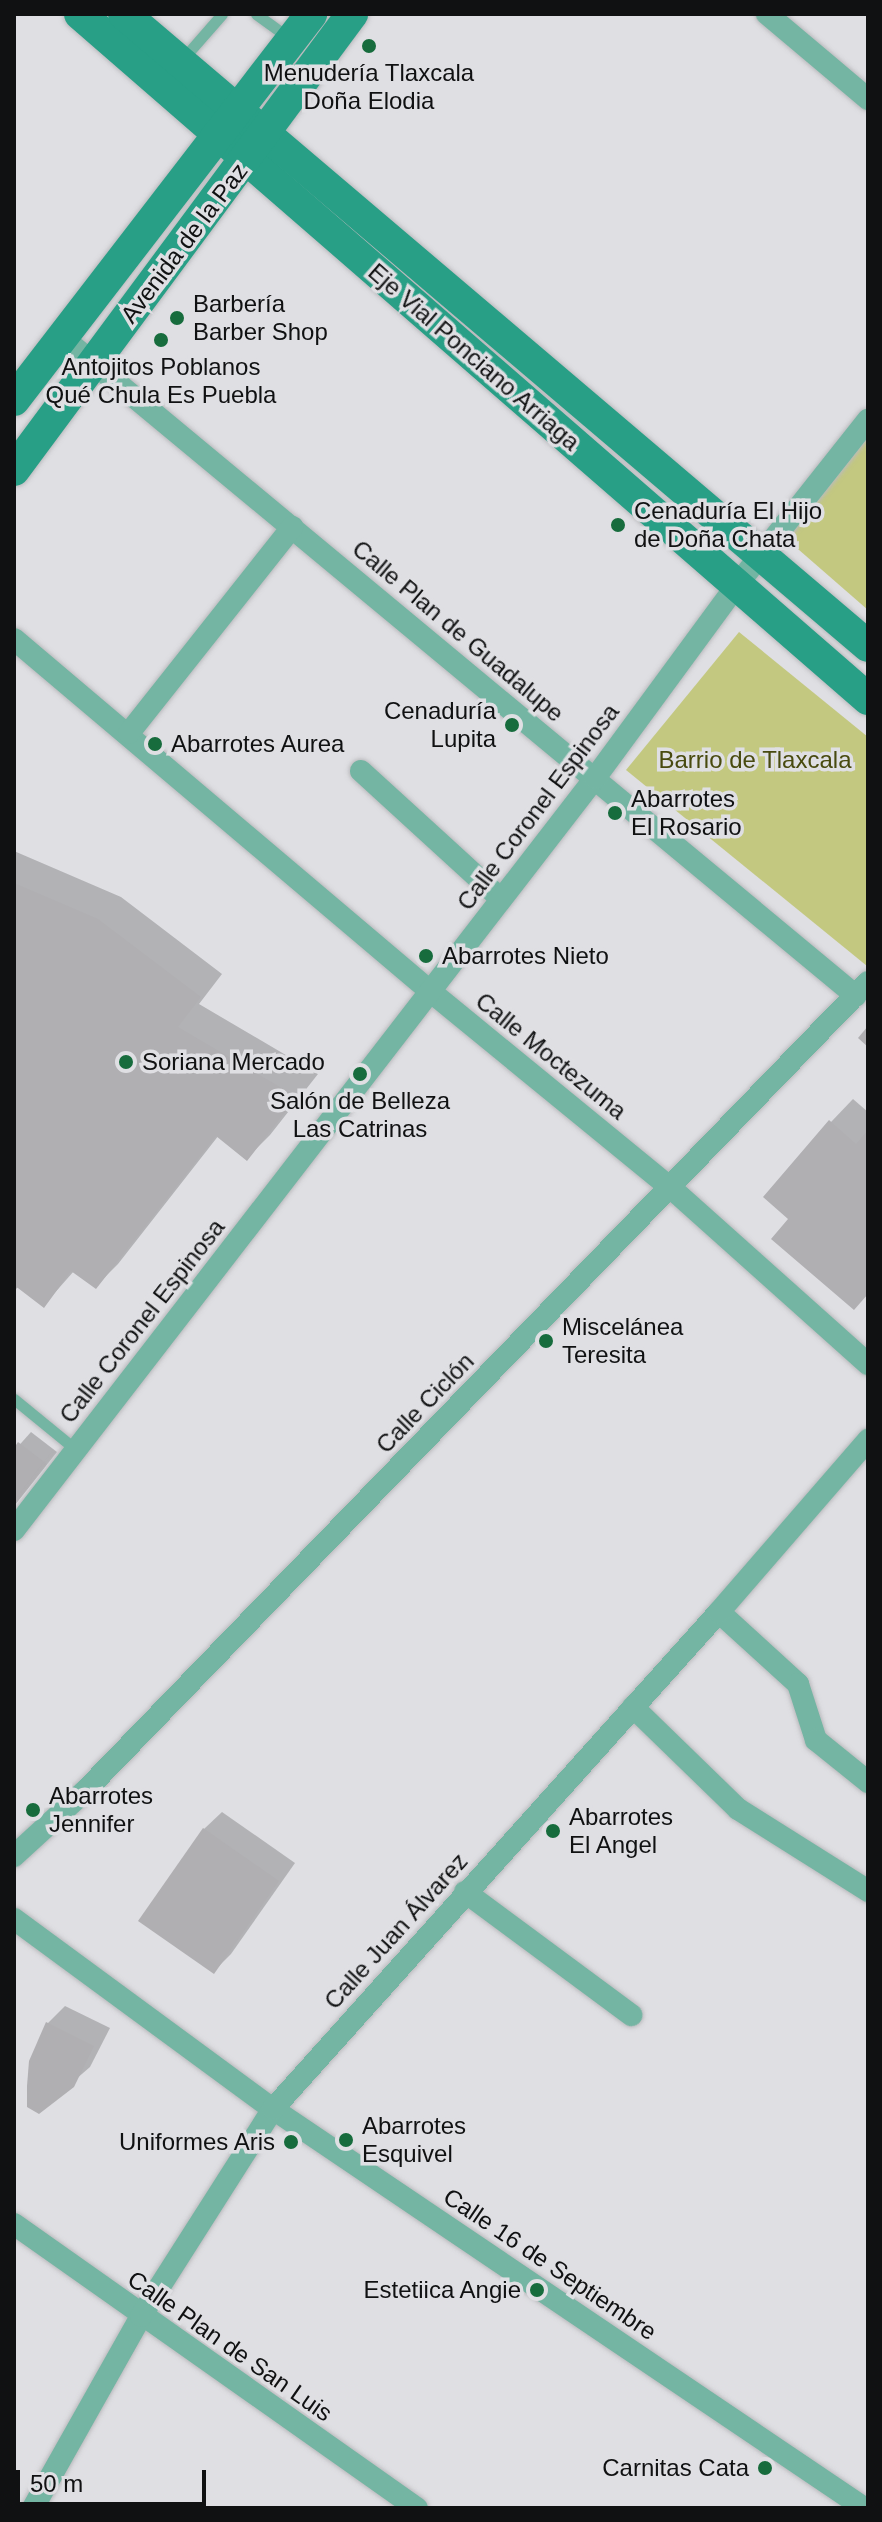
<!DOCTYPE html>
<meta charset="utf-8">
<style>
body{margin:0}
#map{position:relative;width:882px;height:2522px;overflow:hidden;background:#dfdfe3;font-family:Helvetica,sans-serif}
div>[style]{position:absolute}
.green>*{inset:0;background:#c3c880}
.shadow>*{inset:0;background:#0003}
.building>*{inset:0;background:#b0afb2}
.roads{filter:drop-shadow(0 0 2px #bababd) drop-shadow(0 0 2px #bababd)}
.lane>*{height:11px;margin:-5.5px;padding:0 5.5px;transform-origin:5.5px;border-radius:5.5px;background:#74b5a3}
.street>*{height:22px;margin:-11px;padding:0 11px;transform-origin:11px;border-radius:11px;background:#74b5a3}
.secondary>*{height:32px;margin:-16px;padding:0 16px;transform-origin:16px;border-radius:16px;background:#289f86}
.dots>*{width:22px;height:22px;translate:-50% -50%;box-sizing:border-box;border:4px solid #dfdfe3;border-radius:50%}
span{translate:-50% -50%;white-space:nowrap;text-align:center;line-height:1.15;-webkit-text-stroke:7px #dfdfe3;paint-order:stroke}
.poi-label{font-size:24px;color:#101112}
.left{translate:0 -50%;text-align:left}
.right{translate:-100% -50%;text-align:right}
.street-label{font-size:24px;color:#101112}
.park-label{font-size:24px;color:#484a0f}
.frame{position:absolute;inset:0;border:16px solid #101112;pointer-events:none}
.scale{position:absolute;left:16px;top:2470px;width:190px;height:36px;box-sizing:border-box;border:4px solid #101112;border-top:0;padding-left:10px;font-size:24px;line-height:28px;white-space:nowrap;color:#101112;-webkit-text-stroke:6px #dfdfe3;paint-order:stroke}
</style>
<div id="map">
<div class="green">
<div style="clip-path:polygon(868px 438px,868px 610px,783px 536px)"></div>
<div style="clip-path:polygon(739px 632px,868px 737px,867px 966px,626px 770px)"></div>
</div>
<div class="shadow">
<div style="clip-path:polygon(14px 851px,121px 897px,222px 974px,199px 1004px,318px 1074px,270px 1135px,247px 1158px,219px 1135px,118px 1264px,95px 1287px,74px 1271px,44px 1305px,19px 1286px,14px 1291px)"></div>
<div style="clip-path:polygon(853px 1099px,868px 1112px,868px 1293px,791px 1219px,831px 1122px)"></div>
<div style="clip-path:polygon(31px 1432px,57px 1452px,14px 1506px,14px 1451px)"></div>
<div style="clip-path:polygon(222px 1812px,295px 1863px,231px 1954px,214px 1971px,204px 1829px)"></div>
<div style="clip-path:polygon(65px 2006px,110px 2028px,90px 2067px,38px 2112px,33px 2110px,29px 2106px,48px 2023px)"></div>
</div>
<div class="building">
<div style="clip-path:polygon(14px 883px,98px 919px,201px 997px,178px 1027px,297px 1097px,247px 1161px,216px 1136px,96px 1289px,71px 1271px,44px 1308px,14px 1285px)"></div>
<div style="clip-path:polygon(868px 1026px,868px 1047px,858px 1038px)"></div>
<div style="clip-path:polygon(829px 1120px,856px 1144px,868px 1130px,868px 1294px,854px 1310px,771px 1239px,788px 1219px,763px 1197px)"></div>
<div style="clip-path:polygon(18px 1442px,47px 1464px,14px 1506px,14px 1448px)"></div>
<div style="clip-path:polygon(203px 1828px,279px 1881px,214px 1974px,138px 1921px)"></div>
<div style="clip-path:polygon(46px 2022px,94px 2046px,74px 2087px,39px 2114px,27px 2107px,27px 2086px,29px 2061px)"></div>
</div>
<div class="roads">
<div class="lane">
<div style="left:256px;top:14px;width:39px;rotate:36deg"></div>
<div style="left:181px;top:61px;width:62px;rotate:-48.9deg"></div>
<div style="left:14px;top:1399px;width:79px;rotate:39.3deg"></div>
</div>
<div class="street">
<div style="left:767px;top:14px;width:132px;rotate:40.1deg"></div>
<div style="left:63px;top:338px;width:1030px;rotate:39.68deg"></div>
<div style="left:14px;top:639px;width:545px;rotate:40.24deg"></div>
<div style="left:430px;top:991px;width:311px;rotate:39.3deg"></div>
<div style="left:671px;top:1188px;width:264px;rotate:41.8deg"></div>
<div style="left:129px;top:733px;width:263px;rotate:-51.6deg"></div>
<div style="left:361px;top:771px;width:188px;rotate:42.4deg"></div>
<div style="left:14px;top:1530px;width:950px;rotate:-52.31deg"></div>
<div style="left:595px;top:778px;width:240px;rotate:-53.7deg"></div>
<div style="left:737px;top:585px;width:211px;rotate:-51.6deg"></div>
<div style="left:719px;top:1612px;width:107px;rotate:42.3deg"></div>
<div style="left:798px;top:1684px;width:59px;rotate:72.2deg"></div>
<div style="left:816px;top:1740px;width:67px;rotate:38.9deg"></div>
<div style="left:633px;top:1707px;width:146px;rotate:44.2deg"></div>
<div style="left:738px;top:1809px;width:154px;rotate:32.2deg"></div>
<div style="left:14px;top:1856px;width:98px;rotate:-42.5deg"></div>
<div style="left:86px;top:1790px;width:1124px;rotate:-45.94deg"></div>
<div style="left:465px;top:1892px;width:207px;rotate:36.5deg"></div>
<div style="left:14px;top:1919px;width:321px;rotate:36.3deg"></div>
<div style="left:273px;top:2109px;width:713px;rotate:34.02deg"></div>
<div style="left:14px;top:2224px;width:493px;rotate:35.2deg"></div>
<div style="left:33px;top:2508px;width:220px;rotate:-60.6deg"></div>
<div style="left:141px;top:2316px;width:246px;rotate:-57.5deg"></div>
<div style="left:273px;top:2109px;width:668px;rotate:-48.1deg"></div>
<div style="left:719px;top:1612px;width:228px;rotate:-49.1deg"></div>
</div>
<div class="secondary">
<div style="left:80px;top:14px;width:1044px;rotate:41deg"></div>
<div style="left:124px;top:14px;width:976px;rotate:40.35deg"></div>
<div style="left:14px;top:400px;width:487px;rotate:-52.4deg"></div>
<div style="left:14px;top:470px;width:568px;rotate:-53.45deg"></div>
</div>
</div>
<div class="dots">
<div style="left:369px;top:46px;background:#176c3d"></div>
<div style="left:177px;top:318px;background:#176c3d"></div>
<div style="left:161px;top:340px;background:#176c3d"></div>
<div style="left:618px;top:525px;background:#176c3d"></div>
<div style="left:512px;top:725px;background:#176c3d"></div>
<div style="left:155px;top:744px;background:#176c3d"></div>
<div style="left:615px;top:813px;background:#176c3d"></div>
<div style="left:426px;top:956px;background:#176c3d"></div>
<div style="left:126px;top:1062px;background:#176c3d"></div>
<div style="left:360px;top:1074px;background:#176c3d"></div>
<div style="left:546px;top:1341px;background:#176c3d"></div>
<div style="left:33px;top:1810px;background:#176c3d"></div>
<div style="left:553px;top:1831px;background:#176c3d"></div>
<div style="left:346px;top:2140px;background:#176c3d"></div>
<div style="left:291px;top:2142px;background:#176c3d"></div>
<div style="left:537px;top:2290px;background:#176c3d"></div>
<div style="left:765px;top:2468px;background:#176c3d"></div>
</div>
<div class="poi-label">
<span style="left:369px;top:87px">Menudería Tlaxcala<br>Doña Elodia</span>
<span class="left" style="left:193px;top:318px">Barbería<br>Barber Shop</span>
<span style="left:161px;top:381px">Antojitos Poblanos<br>Qué Chula Es Puebla</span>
<span class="left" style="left:634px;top:525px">Cenaduría El Hijo<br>de Doña Chata</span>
<span class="right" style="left:496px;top:725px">Cenaduría<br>Lupita</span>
<span class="left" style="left:171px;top:744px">Abarrotes Aurea</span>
<span class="left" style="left:631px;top:813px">Abarrotes<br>El Rosario</span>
<span class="left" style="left:442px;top:956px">Abarrotes Nieto</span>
<span class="left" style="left:142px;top:1062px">Soriana Mercado</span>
<span style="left:360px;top:1115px">Salón de Belleza<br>Las Catrinas</span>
<span class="left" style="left:562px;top:1341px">Miscelánea<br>Teresita</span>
<span class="left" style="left:49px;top:1810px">Abarrotes<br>Jennifer</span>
<span class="left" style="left:569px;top:1831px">Abarrotes<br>El Angel</span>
<span class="left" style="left:362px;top:2140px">Abarrotes<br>Esquivel</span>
<span class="right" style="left:275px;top:2142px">Uniformes Aris</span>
<span class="right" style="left:521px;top:2290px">Estetiica Angie</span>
<span class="right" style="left:749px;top:2468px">Carnitas Cata</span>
</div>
<div class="street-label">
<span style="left:184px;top:243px;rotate:-53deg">Avenida de la Paz</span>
<span style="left:474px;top:357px;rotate:41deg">Eje Vial Ponciano Arriaga</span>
<span style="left:458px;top:631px;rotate:40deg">Calle Plan de Guadalupe</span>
<span style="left:538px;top:807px;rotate:-53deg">Calle Coronel Espinosa</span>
<span style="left:551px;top:1056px;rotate:39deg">Calle Moctezuma</span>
<span style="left:142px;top:1321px;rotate:-52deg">Calle Coronel Espinosa</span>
<span style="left:425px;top:1403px;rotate:-46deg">Calle Ciclón</span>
<span style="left:396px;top:1931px;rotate:-48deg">Calle Juan Álvarez</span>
<span style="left:550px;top:2264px;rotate:34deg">Calle 16 de Septiembre</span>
<span style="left:230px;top:2346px;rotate:35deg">Calle Plan de San Luis</span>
</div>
<div class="park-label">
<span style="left:755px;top:760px">Barrio de Tlaxcala</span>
</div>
<div class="frame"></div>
<div class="scale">50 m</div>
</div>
